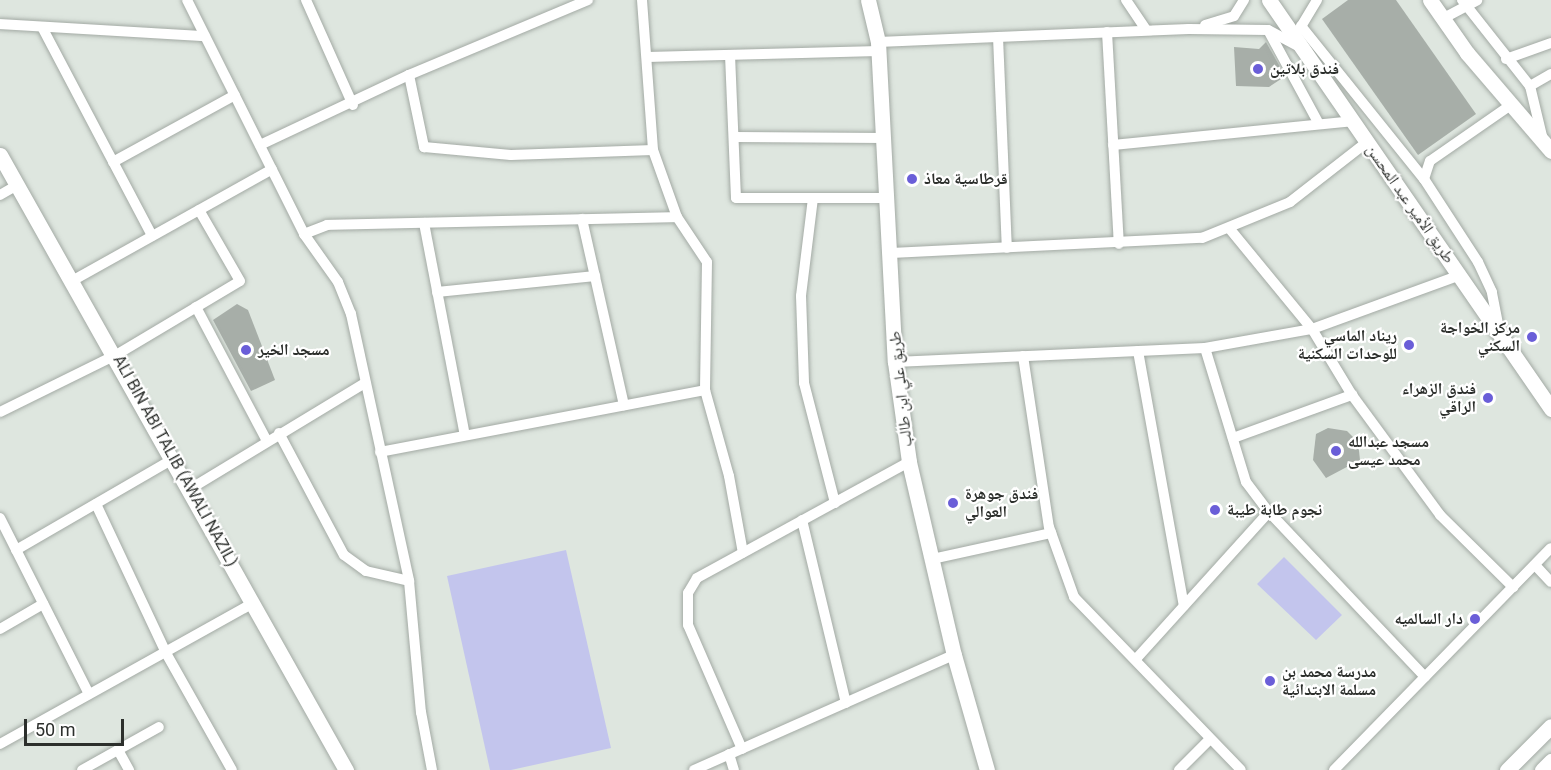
<!DOCTYPE html>
<meta charset="utf-8">
<style>
body{margin:0}
#map{position:relative;width:1551px;height:770px;overflow:hidden;background:#dee6df;font-family:Roboto,"Noto Naskh Arabic",sans-serif}
div>[style]{position:absolute}
.green>*{inset:0;background:#c3c5ed}
.building>*{inset:0;background:#a7aea8}
.roads{filter:drop-shadow(0 0 2px #a3aaa4) drop-shadow(0 0 2px #a3aaa4)}
.street>*{height:10px;margin:-5px;padding:0 5px;transform-origin:5px;border-radius:5px;background:#fff}
.secondary>*{height:15px;margin:-7.5px;padding:0 7.5px;transform-origin:7.5px;border-radius:7.5px;background:#fff}
.dots>*{width:16px;height:16px;translate:-50% -50%;box-sizing:border-box;border:3px solid #fff;border-radius:50%}
span{translate:-50% -50%;white-space:nowrap;text-align:center;line-height:1.15;-webkit-text-stroke:4.5px #fff;paint-order:stroke}
.poi-label{font-size:16px;color:#2c2f2c;font-weight:700}
.left{translate:0 -50%;text-align:left}
.right{translate:-100% -50%;text-align:right}
.street-label{font-size:16px;color:#2c2f2c}
.scale{position:absolute;left:24px;top:719px;width:100px;height:27px;box-sizing:border-box;border:3px solid #2c2f2c;border-top:0;padding-left:8px;font-size:18px;line-height:21px;white-space:nowrap;color:#2c2f2c;-webkit-text-stroke:4px #fff;paint-order:stroke}
</style>
<div id="map">
<div class="green">
<div style="clip-path:polygon(566px 550px,611px 748px,511px 770px,490px 770px,447px 576px)"></div>
<div style="clip-path:polygon(1284px 557px,1342px 615px,1316px 640px,1257px 584px)"></div>
</div>
<div class="building">
<div style="clip-path:polygon(1348px 0,1396px 0,1476px 114px,1418px 155px,1322px 19px)"></div>
<div style="clip-path:polygon(1266px 42px,1284px 74px,1281px 79px,1269px 87px,1236px 86px,1234px 47px,1259px 49px)"></div>
<div style="clip-path:polygon(237px 304px,248px 310px,275px 380px,251px 391px,213px 320px)"></div>
<div style="clip-path:polygon(1328px 428px,1347px 431px,1358px 442px,1360px 460px,1326px 478px,1313px 460px,1316px 434px)"></div>
</div>
<div class="roads">
<div class="street">
<div style="left:187px;top:0;width:262px;rotate:63.4deg"></div>
<div style="left:304px;top:234px;width:59px;rotate:54.7deg"></div>
<div style="left:338px;top:282px;width:35px;rotate:68deg"></div>
<div style="left:351px;top:314px;width:273px;rotate:77.7deg"></div>
<div style="left:409px;top:581px;width:132px;rotate:84.8deg"></div>
<div style="left:421px;top:712px;width:59px;rotate:79.3deg"></div>
<div style="left:306px;top:0;width:115px;rotate:65.9deg"></div>
<div style="left:642px;top:0;width:150px;rotate:85.8deg"></div>
<div style="left:653px;top:150px;width:71px;rotate:70.3deg"></div>
<div style="left:677px;top:217px;width:54px;rotate:56.3deg"></div>
<div style="left:707px;top:262px;width:128px;rotate:90.9deg"></div>
<div style="left:705px;top:390px;width:89px;rotate:74.4deg"></div>
<div style="left:729px;top:476px;width:78px;rotate:79.7deg"></div>
<div style="left:1126px;top:0;width:36px;rotate:56deg"></div>
<div style="left:1462px;top:0;width:110px;rotate:51.7deg"></div>
<div style="left:1530px;top:86px;width:56px;rotate:76.5deg"></div>
<div style="left:1442px;top:19px;width:40px;rotate:-28deg"></div>
<div style="left:0;top:24px;width:205px;rotate:3.4deg"></div>
<div style="left:1205px;top:25px;width:30px;rotate:-17deg"></div>
<div style="left:1234px;top:16px;width:19px;rotate:-58deg"></div>
<div style="left:1301px;top:26px;width:196px;rotate:51.2deg"></div>
<div style="left:42px;top:27px;width:236px;rotate:62.2deg"></div>
<div style="left:1268px;top:30px;width:107px;rotate:61.5deg"></div>
<div style="left:1299px;top:30px;width:35px;rotate:-59deg"></div>
<div style="left:1107px;top:32px;width:212px;rotate:86.8deg"></div>
<div style="left:998px;top:37px;width:211px;rotate:87.6deg"></div>
<div style="left:878px;top:42px;width:311px;rotate:-2.4deg"></div>
<div style="left:1189px;top:29px;width:79px;rotate:0.7deg"></div>
<div style="left:1268px;top:30px;width:34px;rotate:28deg"></div>
<div style="left:730px;top:55px;width:143px;rotate:87.6deg"></div>
<div style="left:736px;top:198px;width:152px"></div>
<div style="left:647px;top:57px;width:232px;rotate:-1.5deg"></div>
<div style="left:1506px;top:59px;width:48px;rotate:-19.6deg"></div>
<div style="left:409px;top:75px;width:74px;rotate:78.2deg"></div>
<div style="left:424px;top:147px;width:87px;rotate:5.3deg"></div>
<div style="left:511px;top:155px;width:142px;rotate:-2deg"></div>
<div style="left:1530px;top:86px;width:24px;rotate:-30deg"></div>
<div style="left:734px;top:137px;width:150px;rotate:0.4deg"></div>
<div style="left:260px;top:145px;width:165px;rotate:-25.2deg"></div>
<div style="left:409px;top:75px;width:194px;rotate:-22.7deg"></div>
<div style="left:1113px;top:145px;width:240px;rotate:-5.7deg"></div>
<div style="left:113px;top:162px;width:139px;rotate:-28.8deg"></div>
<div style="left:0;top:195px;width:20px;rotate:-30deg"></div>
<div style="left:813px;top:198px;width:99px;rotate:97deg"></div>
<div style="left:801px;top:296px;width:87px;rotate:88deg"></div>
<div style="left:804px;top:383px;width:124px;rotate:75.5deg"></div>
<div style="left:582px;top:219px;width:191px;rotate:77.3deg"></div>
<div style="left:424px;top:223px;width:216px;rotate:79.1deg"></div>
<div style="left:1229px;top:228px;width:131px;rotate:50.6deg"></div>
<div style="left:1312px;top:329px;width:77px;rotate:58.8deg"></div>
<div style="left:1352px;top:395px;width:149px;rotate:53.7deg"></div>
<div style="left:1440px;top:515px;width:103px;rotate:44.6deg"></div>
<div style="left:304px;top:234px;width:25px;rotate:-21deg"></div>
<div style="left:327px;top:225px;width:350px;rotate:-1.3deg"></div>
<div style="left:891px;top:253px;width:311px;rotate:-2.8deg"></div>
<div style="left:1202px;top:238px;width:95px;rotate:-22.2deg"></div>
<div style="left:1290px;top:202px;width:98px;rotate:-37.9deg"></div>
<div style="left:72px;top:281px;width:229px;rotate:-29.2deg"></div>
<div style="left:437px;top:292px;width:159px;rotate:-5.8deg"></div>
<div style="left:196px;top:307px;width:152px;rotate:62.1deg"></div>
<div style="left:1499px;top:329px;width:38px;rotate:-101deg"></div>
<div style="left:1492px;top:292px;width:33px;rotate:-115deg"></div>
<div style="left:1478px;top:262px;width:99px;rotate:-123deg"></div>
<div style="left:1424px;top:179px;width:19px;rotate:-72deg"></div>
<div style="left:1430px;top:161px;width:98px;rotate:-34.7deg"></div>
<div style="left:1205px;top:348px;width:140px;rotate:73deg"></div>
<div style="left:1246px;top:482px;width:38px;rotate:53deg"></div>
<div style="left:1269px;top:512px;width:227px;rotate:46.6deg"></div>
<div style="left:1138px;top:351px;width:259px;rotate:79.8deg"></div>
<div style="left:1023px;top:356px;width:173px;rotate:81.4deg"></div>
<div style="left:1049px;top:527px;width:74px;rotate:70.3deg"></div>
<div style="left:1074px;top:597px;width:240px;rotate:46deg"></div>
<div style="left:895px;top:362px;width:310px;rotate:-2.6deg"></div>
<div style="left:1205px;top:348px;width:109px;rotate:-10.1deg"></div>
<div style="left:1312px;top:329px;width:158px;rotate:-20deg"></div>
<div style="left:0;top:412px;width:129px;rotate:-26.2deg"></div>
<div style="left:116px;top:355px;width:144px;rotate:-30.8deg"></div>
<div style="left:240px;top:281px;width:82px;rotate:-120deg"></div>
<div style="left:279px;top:433px;width:138px;rotate:62deg"></div>
<div style="left:344px;top:555px;width:27px;rotate:36deg"></div>
<div style="left:366px;top:571px;width:44px;rotate:13.1deg"></div>
<div style="left:1233px;top:438px;width:127px;rotate:-19.9deg"></div>
<div style="left:380px;top:452px;width:331px;rotate:-10.8deg"></div>
<div style="left:190px;top:489px;width:205px;rotate:-31.2deg"></div>
<div style="left:96px;top:504px;width:165px;rotate:64.8deg"></div>
<div style="left:166px;top:653px;width:134px;rotate:60.6deg"></div>
<div style="left:0;top:518px;width:197px;rotate:63.2deg"></div>
<div style="left:802px;top:520px;width:188px;rotate:76.5deg"></div>
<div style="left:16px;top:550px;width:181px;rotate:-30.1deg"></div>
<div style="left:932px;top:559px;width:122px;rotate:-12.3deg"></div>
<div style="left:1535px;top:565px;width:23px;rotate:47deg"></div>
<div style="left:0;top:629px;width:50px;rotate:-30.2deg"></div>
<div style="left:1136px;top:659px;width:198px;rotate:-47.9deg"></div>
<div style="left:0;top:744px;width:290px;rotate:-29.1deg"></div>
<div style="left:742px;top:749px;width:135px;rotate:-113.5deg"></div>
<div style="left:688px;top:625px;width:32px;rotate:-90deg"></div>
<div style="left:688px;top:593px;width:17px;rotate:-59deg"></div>
<div style="left:697px;top:578px;width:242px;rotate:-28.7deg"></div>
<div style="left:118px;top:750px;width:23px;rotate:61deg"></div>
<div style="left:729px;top:754px;width:17px;rotate:73deg"></div>
<div style="left:82px;top:770px;width:88px;rotate:-29.2deg"></div>
<div style="left:694px;top:770px;width:284px;rotate:-23.9deg"></div>
<div style="left:1179px;top:770px;width:44px;rotate:-45deg"></div>
<div style="left:1334px;top:770px;width:310px;rotate:-45.7deg"></div>
</div>
<div class="secondary">
<div style="left:868px;top:0;width:43px;rotate:76.6deg"></div>
<div style="left:878px;top:42px;width:320px;rotate:87deg"></div>
<div style="left:895px;top:362px;width:101px;rotate:82deg"></div>
<div style="left:909px;top:462px;width:198px;rotate:76.9deg"></div>
<div style="left:954px;top:655px;width:120px;rotate:74deg"></div>
<div style="left:1269px;top:0;width:497px;rotate:55.4deg"></div>
<div style="left:1430px;top:0;width:65px;rotate:55.1deg"></div>
<div style="left:1467px;top:53px;width:129px;rotate:49.4deg"></div>
<div style="left:0;top:155px;width:706px;rotate:60.64deg"></div>
<div style="left:1507px;top:770px;width:62px;rotate:-45deg"></div>
<div style="left:1542px;top:770px;width:13px;rotate:-45deg"></div>
</div>
</div>
<div class="dots">
<div style="left:1258px;top:69px;background:#6a5ed8"></div>
<div style="left:912px;top:179px;background:#6a5ed8"></div>
<div style="left:1532px;top:337px;background:#6a5ed8"></div>
<div style="left:1409px;top:345px;background:#6a5ed8"></div>
<div style="left:246px;top:350px;background:#6a5ed8"></div>
<div style="left:1488px;top:398px;background:#6a5ed8"></div>
<div style="left:1336px;top:451px;background:#6a5ed8"></div>
<div style="left:953px;top:503px;background:#6a5ed8"></div>
<div style="left:1215px;top:510px;background:#6a5ed8"></div>
<div style="left:1475px;top:619px;background:#6a5ed8"></div>
<div style="left:1270px;top:681px;background:#6a5ed8"></div>
</div>
<div class="poi-label">
<span class="left" style="left:1270px;top:69px">فندق بلاتين</span>
<span class="left" style="left:924px;top:179px">قرطاسية معاذ</span>
<span class="right" style="left:1520px;top:337px">مركز الخواجة<br>السكني</span>
<span class="right" style="left:1397px;top:345px">ريناد الماسي<br>للوحدات السكنية</span>
<span class="left" style="left:258px;top:350px">مسجد الخير</span>
<span class="right" style="left:1476px;top:398px">فندق الزهراء<br>الراقي</span>
<span class="left" style="left:1348px;top:451px">مسجد عبدالله<br>محمد عيسى</span>
<span class="left" style="left:965px;top:503px">فندق جوهرة<br>العوالي</span>
<span class="left" style="left:1227px;top:510px">نجوم طابة طيبة</span>
<span class="right" style="left:1463px;top:619px">دار السالميه</span>
<span class="left" style="left:1282px;top:681px">مدرسة محمد بن<br>مسلمة الابتدائية</span>
</div>
<div class="street-label">
<span style="left:1410px;top:204px;rotate:55deg">طريق الأمير عبد المحسن</span>
<span style="left:901px;top:389px;rotate:-96deg">طريق علي ابن طالب</span>
<span style="left:175px;top:461px;rotate:61deg">ALI BIN ABI TALIB (AWALI NAZIL)</span>
</div>
<div class="scale">50 m</div>
</div>
